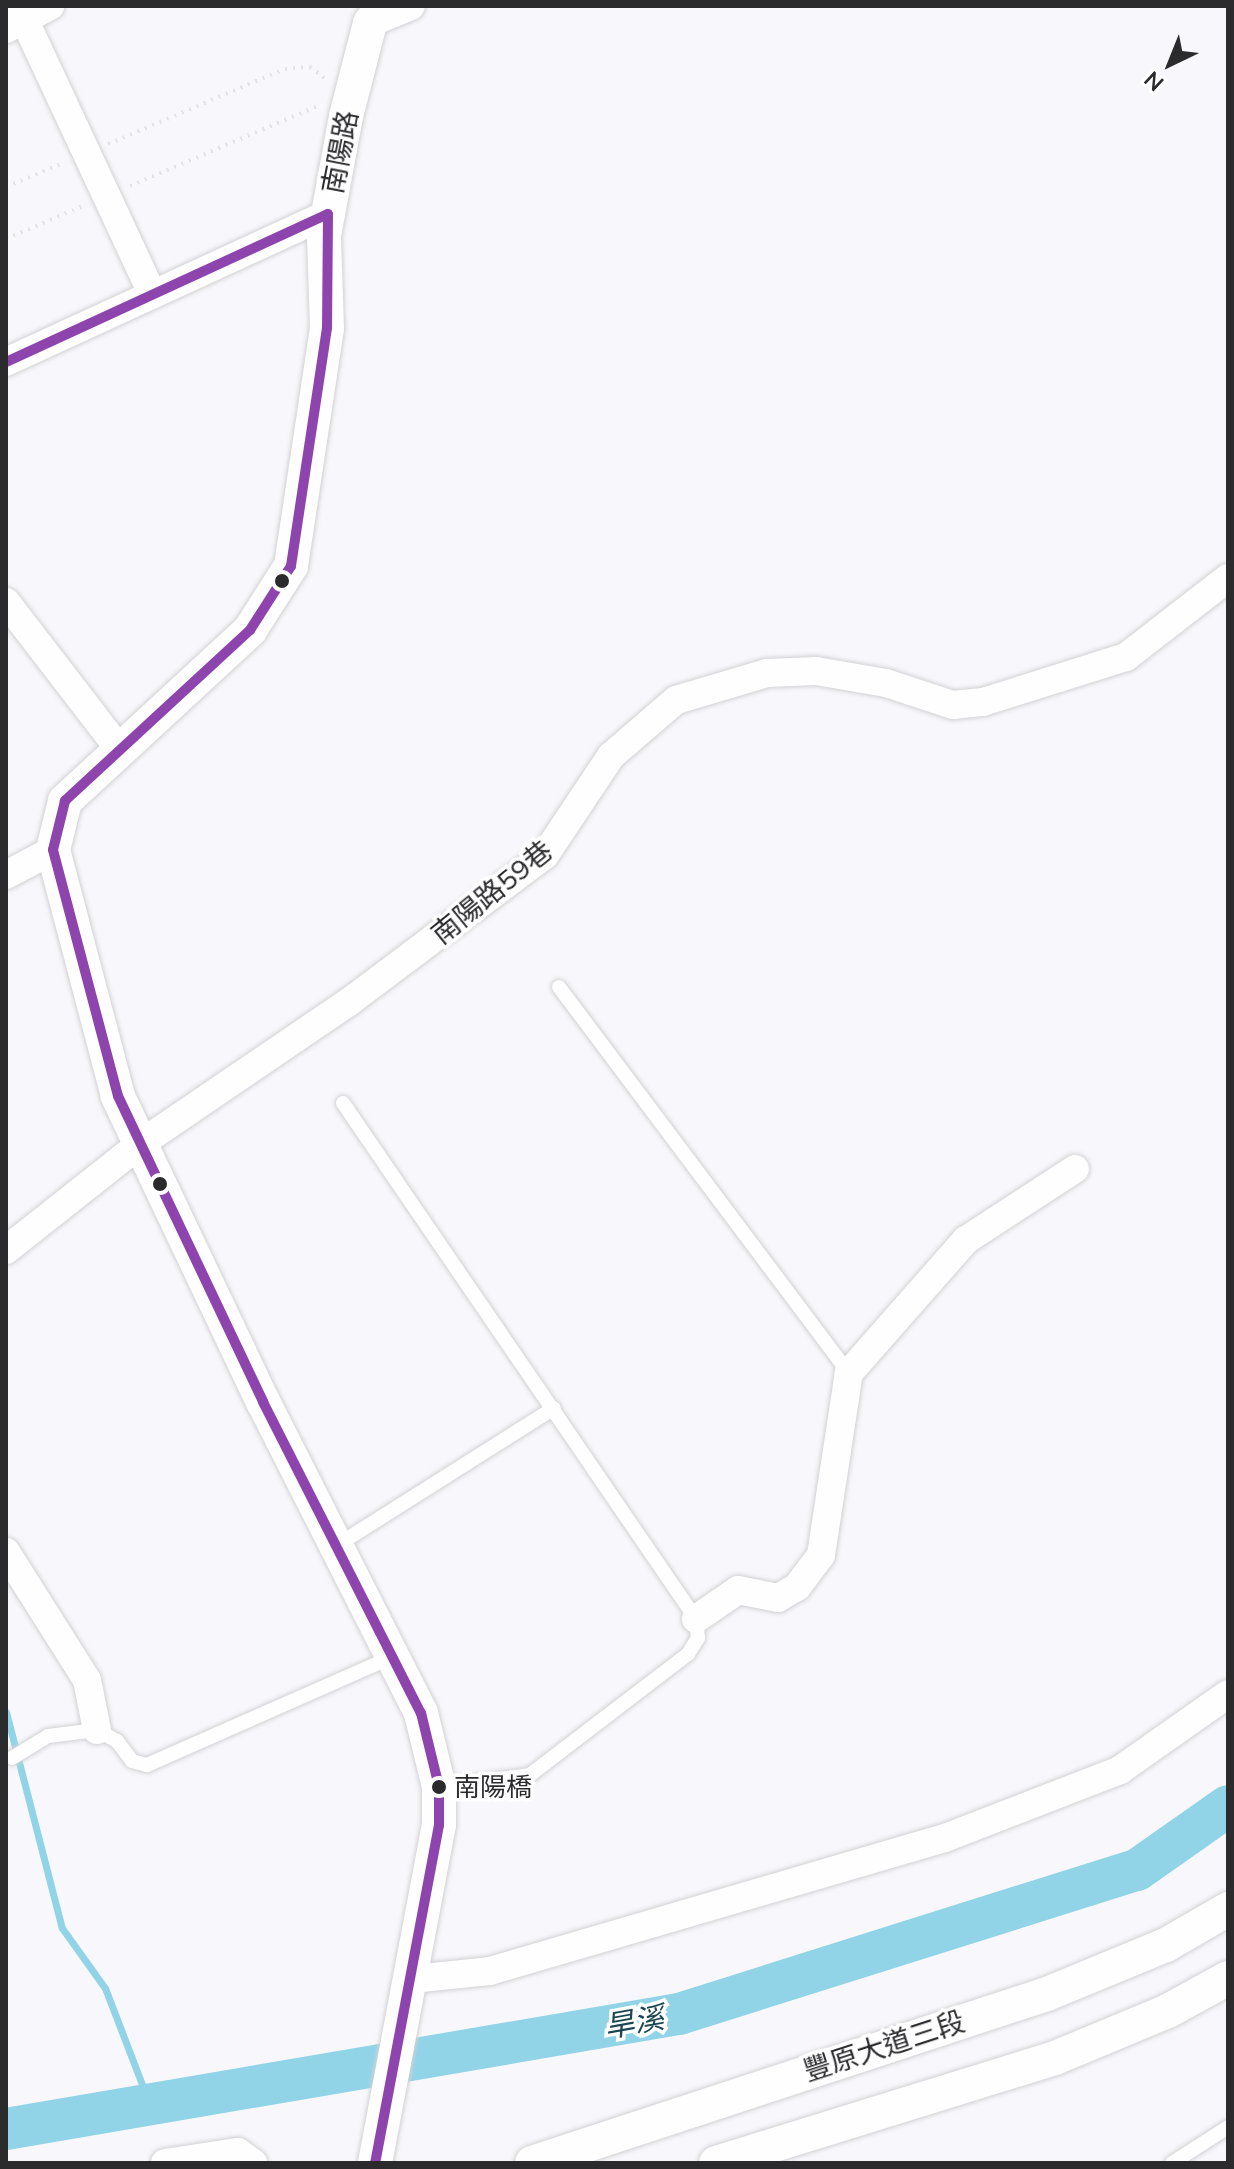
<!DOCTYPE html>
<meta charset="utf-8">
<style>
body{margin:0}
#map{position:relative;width:1234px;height:2169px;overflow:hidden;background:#f8f8fc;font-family:Mulish,"Noto Sans TC",sans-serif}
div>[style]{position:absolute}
.stream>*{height:7px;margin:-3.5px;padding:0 3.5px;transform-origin:3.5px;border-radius:3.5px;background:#91d4e8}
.river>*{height:42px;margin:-21px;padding:0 21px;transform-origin:21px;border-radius:21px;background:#91d4e8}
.path>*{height:4px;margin-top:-2px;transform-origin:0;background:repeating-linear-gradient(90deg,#e3e3e3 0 2px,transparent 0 8px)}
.roads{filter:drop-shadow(0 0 2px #d2d2d5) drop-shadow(0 0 2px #d2d2d5)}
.service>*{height:14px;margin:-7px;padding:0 7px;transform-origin:7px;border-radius:7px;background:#fefeff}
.minor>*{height:28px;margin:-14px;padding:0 14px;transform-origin:14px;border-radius:14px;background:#fefeff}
.tertiary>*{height:34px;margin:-17px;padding:0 17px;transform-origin:17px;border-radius:17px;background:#fefeff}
.bus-1>*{height:10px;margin:-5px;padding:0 5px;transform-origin:5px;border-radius:5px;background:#8e44ad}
.dots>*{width:22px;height:22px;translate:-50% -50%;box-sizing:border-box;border:4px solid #fff;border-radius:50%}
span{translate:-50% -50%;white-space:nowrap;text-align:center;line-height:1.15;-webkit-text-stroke:7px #fff;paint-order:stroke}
.bus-label{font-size:26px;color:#2b2b2e}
.left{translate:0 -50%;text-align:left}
.street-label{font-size:28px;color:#2b2b2e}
.water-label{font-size:30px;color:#1a4551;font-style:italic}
.frame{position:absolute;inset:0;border:8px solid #2b2b2e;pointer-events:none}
.north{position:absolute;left:1130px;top:24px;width:80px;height:80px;-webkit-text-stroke:6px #fff;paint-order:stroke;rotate:223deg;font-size:22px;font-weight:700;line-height:32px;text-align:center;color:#2b2b2e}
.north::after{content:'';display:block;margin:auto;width:28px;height:36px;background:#2b2b2e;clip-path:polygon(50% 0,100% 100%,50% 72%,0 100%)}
</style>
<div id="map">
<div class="stream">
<div style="left:6px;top:1712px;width:223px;rotate:75.5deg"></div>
<div style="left:62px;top:1928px;width:74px;rotate:54.4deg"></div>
<div style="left:105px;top:1988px;width:125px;rotate:69deg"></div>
</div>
<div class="river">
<div style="left:6px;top:2129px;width:683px;rotate:-9.7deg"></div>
<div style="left:679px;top:2014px;width:480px;rotate:-17.5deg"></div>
<div style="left:1137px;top:1870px;width:111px;rotate:-35.1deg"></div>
</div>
<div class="path">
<div style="left:108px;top:144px;width:192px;rotate:-23deg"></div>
<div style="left:285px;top:69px;width:25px;rotate:-5deg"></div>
<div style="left:310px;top:67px;width:21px;rotate:37deg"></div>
<div style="left:130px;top:186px;width:207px;rotate:-23.1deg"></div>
<div style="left:6px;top:187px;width:62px;rotate:-22.8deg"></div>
<div style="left:6px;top:239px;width:86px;rotate:-23.3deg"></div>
</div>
<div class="roads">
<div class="service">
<div style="left:559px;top:987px;width:483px;rotate:53.1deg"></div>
<div style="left:343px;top:1103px;width:625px;rotate:55.62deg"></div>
<div style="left:696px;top:1619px;width:19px;rotate:84deg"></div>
<div style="left:698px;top:1638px;width:19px;rotate:122deg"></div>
<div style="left:688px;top:1654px;width:199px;rotate:142.6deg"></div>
<div style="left:530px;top:1775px;width:92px;rotate:172.5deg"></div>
<div style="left:339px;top:1544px;width:254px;rotate:-32.3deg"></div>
<div style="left:12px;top:1758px;width:42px;rotate:-31.4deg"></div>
<div style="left:48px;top:1736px;width:49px;rotate:-7deg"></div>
<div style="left:97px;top:1730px;width:23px;rotate:29deg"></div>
<div style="left:117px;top:1741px;width:25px;rotate:53deg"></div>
<div style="left:132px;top:1761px;width:16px;rotate:15deg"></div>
<div style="left:147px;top:1765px;width:268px;rotate:-23.8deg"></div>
<div style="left:1172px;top:2163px;width:67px;rotate:-32.7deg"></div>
</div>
<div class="minor">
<div style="left:18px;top:6px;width:317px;rotate:65deg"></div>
<div style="left:370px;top:23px;width:44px;rotate:-22.5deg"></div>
<div style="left:6px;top:29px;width:50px;rotate:-27.6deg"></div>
<div style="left:6px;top:362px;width:354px;rotate:-24.7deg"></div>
<div style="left:6px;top:602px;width:187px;rotate:52.4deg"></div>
<div style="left:6px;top:875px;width:53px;rotate:-28deg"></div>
<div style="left:6px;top:1250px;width:171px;rotate:-38.3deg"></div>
<div style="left:140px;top:1144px;width:253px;rotate:-34.2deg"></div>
<div style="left:349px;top:1002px;width:245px;rotate:-36.9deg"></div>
<div style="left:545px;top:855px;width:119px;rotate:-56.3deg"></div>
<div style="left:611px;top:756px;width:86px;rotate:-40.7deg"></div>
<div style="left:676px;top:700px;width:95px;rotate:-16.5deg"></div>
<div style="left:767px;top:673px;width:49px;rotate:-2.3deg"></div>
<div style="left:816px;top:671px;width:71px;rotate:9.7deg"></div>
<div style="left:886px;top:683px;width:71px;rotate:18.2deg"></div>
<div style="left:953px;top:705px;width:30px;rotate:-6deg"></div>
<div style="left:983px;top:702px;width:150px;rotate:-17.5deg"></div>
<div style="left:1126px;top:657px;width:129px;rotate:-37.8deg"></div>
<div style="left:6px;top:1552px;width:151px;rotate:57.7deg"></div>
<div style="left:87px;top:1680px;width:51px;rotate:78.7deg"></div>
<div style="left:696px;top:1619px;width:51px;rotate:-34.6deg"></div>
<div style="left:738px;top:1590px;width:41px;rotate:11.3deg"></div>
<div style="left:778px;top:1598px;width:22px;rotate:-30deg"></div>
<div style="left:797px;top:1587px;width:40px;rotate:-53deg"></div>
<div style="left:821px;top:1555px;width:184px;rotate:-81.3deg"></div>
<div style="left:849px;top:1373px;width:177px;rotate:-48.7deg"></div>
<div style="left:966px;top:1240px;width:130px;rotate:-33.1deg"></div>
<div style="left:413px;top:1979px;width:77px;rotate:-5.9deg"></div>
<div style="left:490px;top:1971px;width:474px;rotate:-16.3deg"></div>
<div style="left:945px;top:1838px;width:188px;rotate:-21.2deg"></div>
<div style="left:1120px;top:1770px;width:132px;rotate:-35.1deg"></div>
<div style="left:165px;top:2163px;width:74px;rotate:-8.6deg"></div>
<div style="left:238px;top:2152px;width:19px;rotate:36deg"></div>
</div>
<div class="tertiary">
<div style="left:375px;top:2163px;width:344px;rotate:-79.3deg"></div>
<div style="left:439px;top:1825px;width:38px;rotate:-90deg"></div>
<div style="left:439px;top:1787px;width:76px;rotate:-103.7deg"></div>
<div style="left:421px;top:1713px;width:349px;rotate:-116.9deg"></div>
<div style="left:263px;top:1402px;width:339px;rotate:-115.4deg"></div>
<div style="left:118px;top:1096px;width:254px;rotate:-104.8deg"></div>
<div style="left:53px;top:850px;width:50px;rotate:-76.2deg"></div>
<div style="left:65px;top:801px;width:252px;rotate:-42.7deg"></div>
<div style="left:250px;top:630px;width:76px;rotate:-57.4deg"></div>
<div style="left:291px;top:566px;width:241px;rotate:-81.4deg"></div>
<div style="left:327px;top:328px;width:92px;rotate:-91.9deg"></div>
<div style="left:324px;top:236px;width:122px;rotate:-79.6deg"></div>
<div style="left:346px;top:116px;width:96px;rotate:-75.5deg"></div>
<div style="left:370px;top:23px;width:21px;rotate:-53deg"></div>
<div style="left:532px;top:2163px;width:542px;rotate:-18.17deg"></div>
<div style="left:1047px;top:1994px;width:129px;rotate:-22.4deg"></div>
<div style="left:1166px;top:1945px;width:72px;rotate:-30.1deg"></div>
<div style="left:716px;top:2163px;width:355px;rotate:-17.2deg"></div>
<div style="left:1055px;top:2058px;width:122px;rotate:-22.6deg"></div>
<div style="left:1168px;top:2011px;width:68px;rotate:-28.8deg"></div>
</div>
</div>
<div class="bus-1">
<div style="left:328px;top:214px;width:114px;rotate:90.5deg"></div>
<div style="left:327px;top:328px;width:241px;rotate:98.6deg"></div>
<div style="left:291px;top:566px;width:76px;rotate:122.6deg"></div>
<div style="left:250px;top:630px;width:252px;rotate:137.3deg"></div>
<div style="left:65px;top:801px;width:50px;rotate:103.8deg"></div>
<div style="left:53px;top:850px;width:254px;rotate:75.2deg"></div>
<div style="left:118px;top:1096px;width:339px;rotate:64.6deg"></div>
<div style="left:263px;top:1402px;width:349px;rotate:63.1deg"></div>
<div style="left:421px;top:1713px;width:76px;rotate:76.3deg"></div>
<div style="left:439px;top:1787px;width:38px;rotate:90deg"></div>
<div style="left:439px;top:1825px;width:344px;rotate:100.7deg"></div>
<div style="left:6px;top:362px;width:354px;rotate:-24.7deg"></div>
</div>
<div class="dots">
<div style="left:282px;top:581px;background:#2b2b2e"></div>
<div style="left:160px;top:1184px;background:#2b2b2e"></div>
<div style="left:439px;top:1787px;background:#2b2b2e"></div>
</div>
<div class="bus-label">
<span class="left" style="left:454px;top:1787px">南陽橋</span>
</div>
<div class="street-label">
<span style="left:340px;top:152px;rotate:-79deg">南陽路</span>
<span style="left:492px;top:892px;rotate:-39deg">南陽路59巷</span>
<span style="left:884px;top:2046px;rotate:-18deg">豐原大道三段</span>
</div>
<div class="water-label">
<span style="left:634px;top:2022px;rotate:-10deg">旱溪</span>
</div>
<div class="frame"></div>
<div class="north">N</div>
</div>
